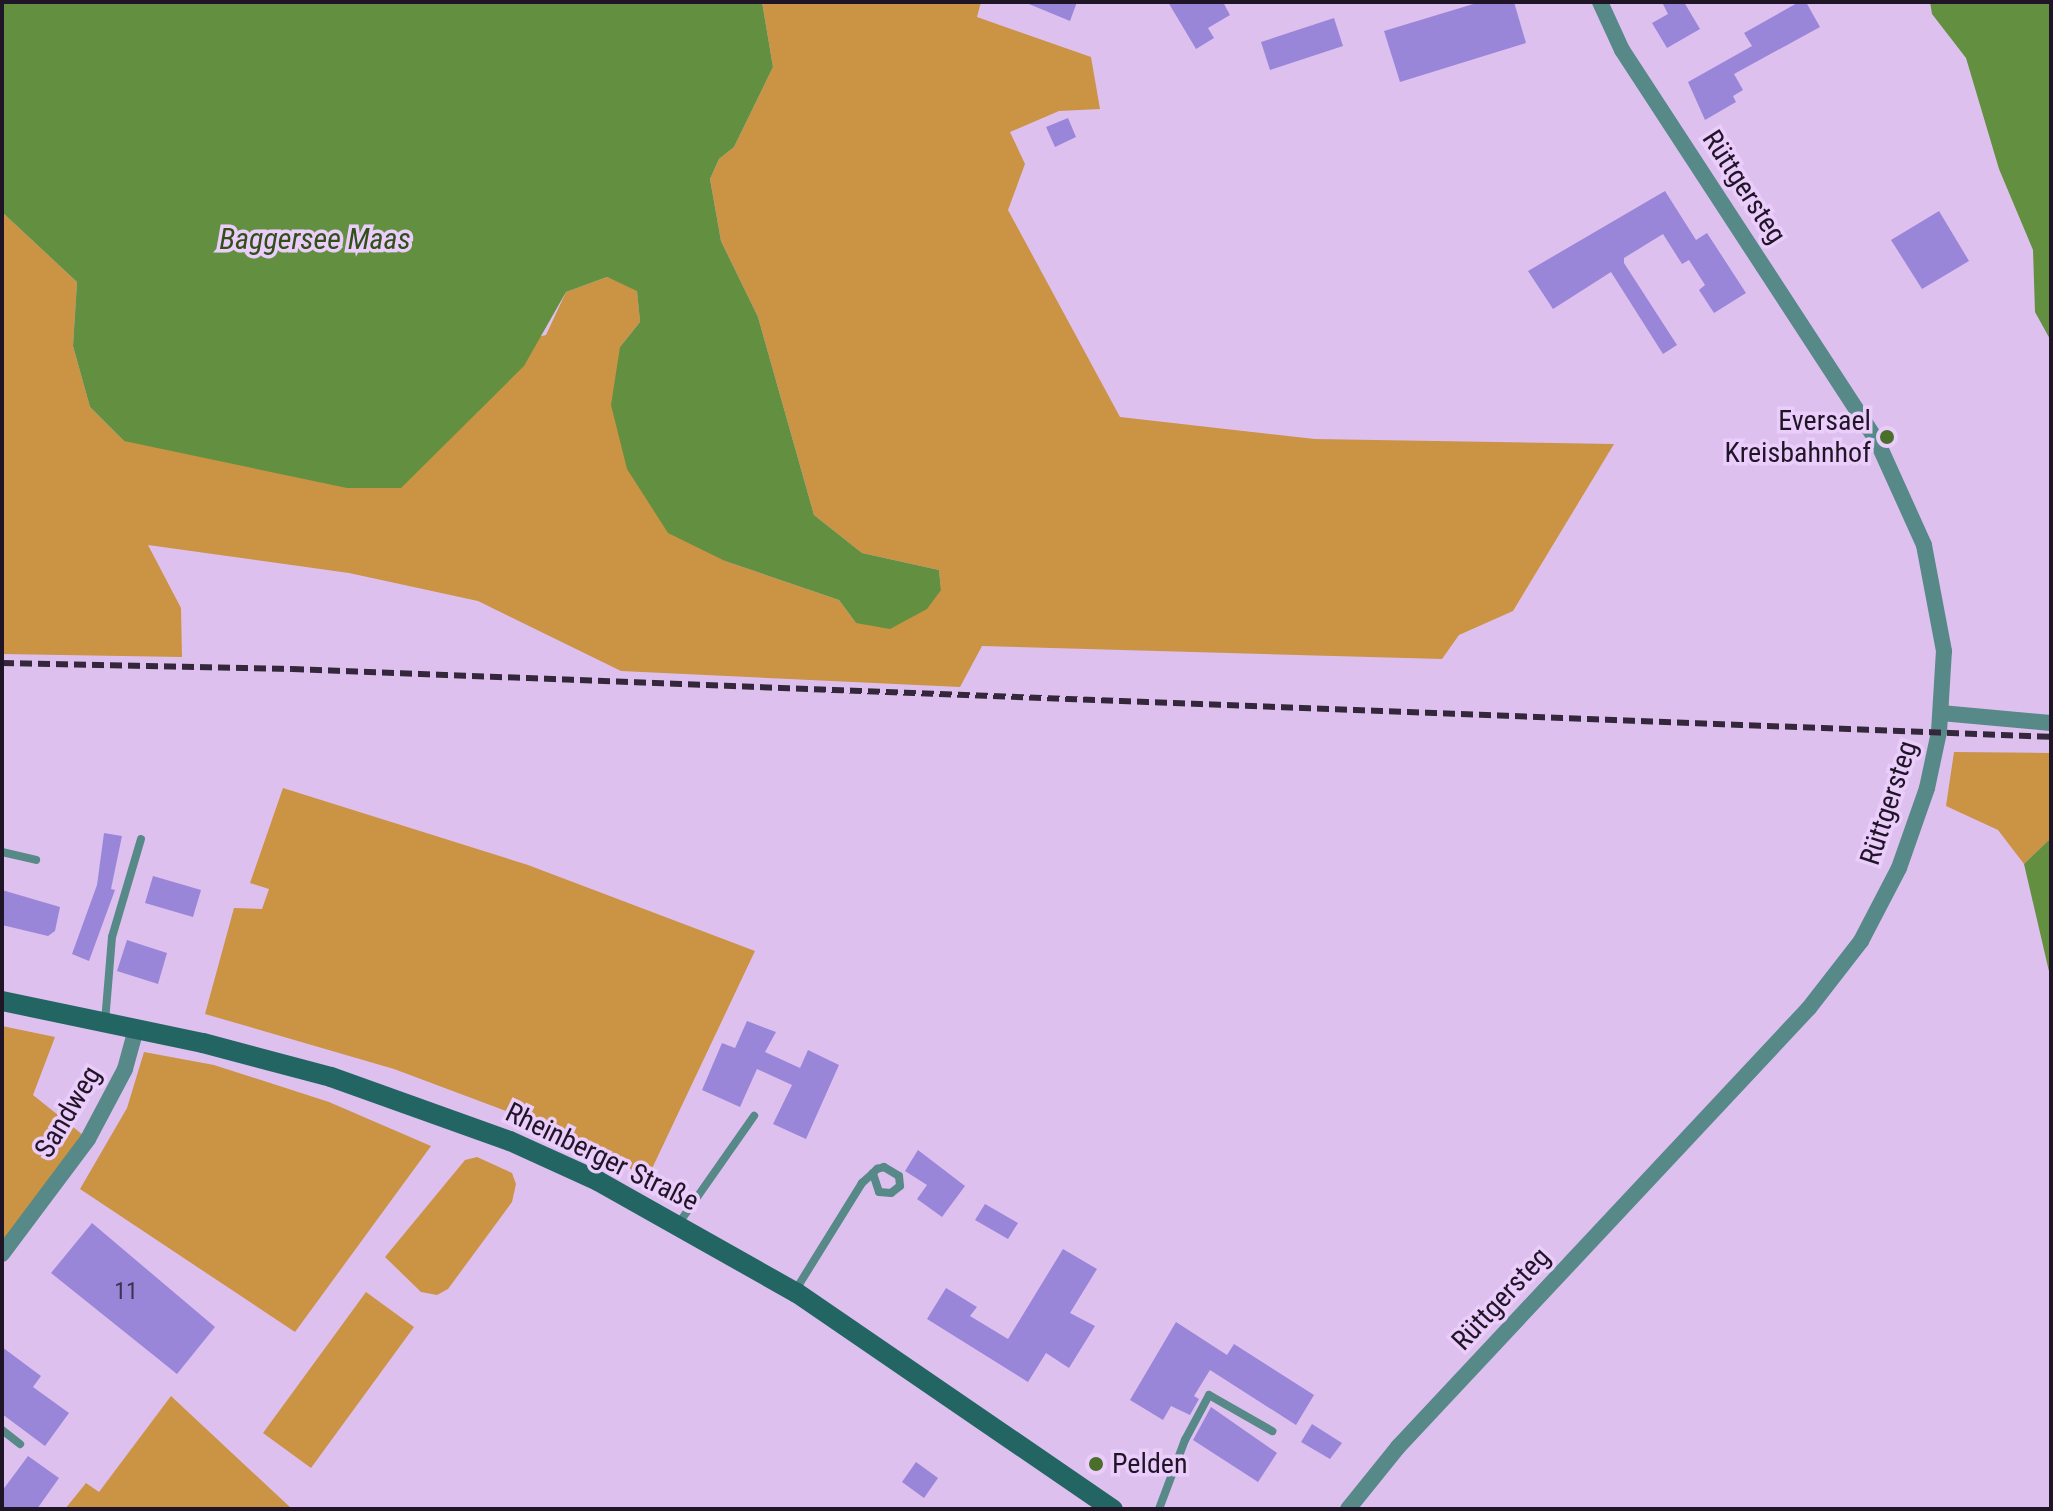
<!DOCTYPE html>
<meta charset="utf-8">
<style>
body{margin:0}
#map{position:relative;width:2053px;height:1511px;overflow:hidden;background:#dec0ef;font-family:"Roboto Condensed",sans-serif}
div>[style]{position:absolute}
.green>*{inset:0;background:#cb9344}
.water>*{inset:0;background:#639040}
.building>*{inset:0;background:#9986d9}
.service>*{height:8px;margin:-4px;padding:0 4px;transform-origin:4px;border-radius:4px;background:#568987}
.minor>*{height:16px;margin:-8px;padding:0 8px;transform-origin:8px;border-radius:8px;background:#568987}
.secondary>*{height:20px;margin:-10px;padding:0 10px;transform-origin:10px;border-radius:10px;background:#226563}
.rail>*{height:6px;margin-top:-3px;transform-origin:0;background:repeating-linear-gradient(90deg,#34273b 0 12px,transparent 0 18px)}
.dots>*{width:22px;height:22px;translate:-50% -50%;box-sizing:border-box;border:4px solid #ebcdfc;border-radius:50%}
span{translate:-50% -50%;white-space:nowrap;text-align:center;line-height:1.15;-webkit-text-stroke:7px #ebcdfc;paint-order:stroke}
.number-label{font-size:24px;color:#3e3153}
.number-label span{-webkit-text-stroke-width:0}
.street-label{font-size:28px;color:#201526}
.poi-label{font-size:28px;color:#201526}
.right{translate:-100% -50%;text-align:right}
.left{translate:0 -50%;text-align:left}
.water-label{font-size:30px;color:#314f17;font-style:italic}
.frame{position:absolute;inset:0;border:4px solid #201526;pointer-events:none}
</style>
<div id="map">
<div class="green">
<div style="clip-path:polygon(762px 2px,981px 2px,977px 17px,1091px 57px,1100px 109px,1059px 111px,1010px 132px,1025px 164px,1008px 210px,1120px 417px,1315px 439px,1614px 444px,1513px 611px,1459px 635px,1442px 659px,982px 646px,960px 687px,621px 671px,478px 601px,349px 573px,148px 545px,181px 608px,182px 657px,2px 654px,2px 212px,77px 282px,73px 346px,90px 407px,124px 441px,546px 335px,566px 292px,607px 277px,637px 290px,640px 322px,620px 347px,725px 561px,839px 600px,856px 623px,941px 590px,939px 570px,862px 553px,814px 515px,758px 317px,721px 241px,710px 179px,719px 159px,734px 147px,773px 67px)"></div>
<div style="clip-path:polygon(1954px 752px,2051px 753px,2051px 838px,2024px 864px,1998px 830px,1946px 806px)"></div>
<div style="clip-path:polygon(283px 788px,528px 865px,755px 951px,648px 1177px,517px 1115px,394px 1069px,205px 1014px,234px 908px,262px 909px,269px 889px,250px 883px)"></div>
<div style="clip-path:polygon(2px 1026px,55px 1037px,33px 1095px,88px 1139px,2px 1245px)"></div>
<div style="clip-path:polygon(144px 1052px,214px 1065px,329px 1102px,431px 1146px,295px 1332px,80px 1189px,127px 1108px)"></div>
<div style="clip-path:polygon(477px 1157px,512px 1173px,516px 1184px,512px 1202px,448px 1289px,437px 1295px,421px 1292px,385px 1257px,465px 1160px)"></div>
<div style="clip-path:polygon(366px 1292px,414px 1327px,311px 1468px,263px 1433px)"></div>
<div style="clip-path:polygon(171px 1396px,292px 1509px,65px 1509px,86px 1483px,99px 1492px)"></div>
</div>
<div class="water">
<div style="clip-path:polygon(2px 2px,762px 2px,773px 67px,734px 147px,719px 159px,710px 179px,721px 241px,758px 317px,814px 515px,862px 553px,939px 570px,941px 590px,927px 609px,890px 629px,856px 623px,839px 600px,725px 561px,668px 533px,627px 469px,611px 405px,620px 347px,640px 322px,637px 291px,607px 277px,566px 292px,524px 366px,401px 488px,347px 488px,124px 441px,90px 407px,73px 346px,77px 282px,2px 212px)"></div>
<div style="clip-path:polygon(1930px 2px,2051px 2px,2051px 341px,2035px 312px,2033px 250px,1999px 169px,1966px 58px,1932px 14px)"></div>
<div style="clip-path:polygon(2051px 838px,2051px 980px,2024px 864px)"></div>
</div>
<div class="building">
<div style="clip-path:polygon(1024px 2px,1077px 2px,1070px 21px)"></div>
<div style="clip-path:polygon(1168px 2px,1223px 2px,1230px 15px,1208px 28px,1214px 38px,1196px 49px)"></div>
<div style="clip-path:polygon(1480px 2px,1514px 2px,1526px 43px,1400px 82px,1384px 31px)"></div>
<div style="clip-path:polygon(1662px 2px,1684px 2px,1700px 29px,1667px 48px,1652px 23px,1668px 14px)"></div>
<div style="clip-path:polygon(1799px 2px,1806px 2px,1820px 27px,1734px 74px,1743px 90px,1733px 96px,1736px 102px,1705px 120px,1688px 82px,1752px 46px,1744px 33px)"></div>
<div style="clip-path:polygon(1334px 18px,1343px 46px,1270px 70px,1261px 42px)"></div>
<div style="clip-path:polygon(1068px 118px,1076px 137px,1055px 147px,1046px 127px)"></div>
<div style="clip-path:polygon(1665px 191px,1696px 240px,1707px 233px,1746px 293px,1714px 313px,1699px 290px,1705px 285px,1689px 260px,1682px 264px,1663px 234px,1624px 258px,1624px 263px,1677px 345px,1663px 354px,1611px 272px,1553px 309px,1528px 271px)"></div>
<div style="clip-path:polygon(1939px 211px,1969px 261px,1922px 289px,1891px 240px)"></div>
<div style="clip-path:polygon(104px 833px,122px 836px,111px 889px,115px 890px,89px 961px,72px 954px,97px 885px)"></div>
<div style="clip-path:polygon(153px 876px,201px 890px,193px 917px,145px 903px)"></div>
<div style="clip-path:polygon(2px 890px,60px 907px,55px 931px,48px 936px,2px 925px)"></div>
<div style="clip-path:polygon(127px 940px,167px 953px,158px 984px,117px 971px)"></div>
<div style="clip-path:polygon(747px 1021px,776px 1032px,765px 1052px,800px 1068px,808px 1050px,839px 1065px,806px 1139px,773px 1124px,792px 1085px,757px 1069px,740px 1107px,702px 1090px,722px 1043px,735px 1048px)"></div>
<div style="clip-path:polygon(918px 1150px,965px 1186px,942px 1217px,917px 1199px,927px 1185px,905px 1171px)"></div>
<div style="clip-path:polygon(985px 1204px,1018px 1223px,1008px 1239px,975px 1220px)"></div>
<div style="clip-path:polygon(92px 1223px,215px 1327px,177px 1374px,51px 1273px)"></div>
<div style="clip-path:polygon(1063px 1249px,1097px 1269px,1070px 1313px,1095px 1326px,1069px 1368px,1046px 1353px,1028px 1382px,927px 1319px,946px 1288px,977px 1307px,970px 1316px,1008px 1339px)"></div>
<div style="clip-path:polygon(1176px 1322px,1227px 1355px,1234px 1344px,1314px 1395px,1296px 1425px,1210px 1370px,1194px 1396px,1199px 1399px,1190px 1415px,1171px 1406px,1163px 1420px,1130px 1400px)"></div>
<div style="clip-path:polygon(2px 1347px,41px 1376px,33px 1387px,69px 1413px,45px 1446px,2px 1414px)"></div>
<div style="clip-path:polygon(1211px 1407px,1277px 1453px,1258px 1482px,1193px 1440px)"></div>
<div style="clip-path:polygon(1312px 1424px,1342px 1443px,1330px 1459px,1301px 1442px)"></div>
<div style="clip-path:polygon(28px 1456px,59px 1478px,37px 1509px,2px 1509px,2px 1491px)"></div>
<div style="clip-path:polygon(916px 1462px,938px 1478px,924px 1498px,902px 1482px)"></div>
</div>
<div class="service">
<div style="left:2px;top:852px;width:35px;rotate:13deg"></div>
<div style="left:105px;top:1022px;width:85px;rotate:-85.3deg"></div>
<div style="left:112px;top:937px;width:102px;rotate:-73.5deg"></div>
<div style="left:679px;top:1223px;width:131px;rotate:-55deg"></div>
<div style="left:795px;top:1291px;width:127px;rotate:-58.2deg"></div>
<div style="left:862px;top:1183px;width:15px;rotate:-42deg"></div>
<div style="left:873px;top:1173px;width:6px;rotate:-45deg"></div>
<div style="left:877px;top:1169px;width:7px;rotate:-16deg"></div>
<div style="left:884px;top:1167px;width:17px;rotate:31deg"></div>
<div style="left:899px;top:1176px;width:10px;rotate:84deg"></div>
<div style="left:900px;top:1186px;width:11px;rotate:142deg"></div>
<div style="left:891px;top:1193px;width:12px;rotate:-175deg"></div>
<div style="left:879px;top:1192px;width:20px;rotate:-108deg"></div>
<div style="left:2px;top:1430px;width:23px;rotate:38deg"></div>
<div style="left:1159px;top:1509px;width:74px;rotate:-69.4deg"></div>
<div style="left:1185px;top:1440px;width:51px;rotate:-61.9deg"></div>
<div style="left:1209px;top:1395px;width:73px;rotate:29.7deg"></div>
</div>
<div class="minor">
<div style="left:1941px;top:713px;width:110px;rotate:5.2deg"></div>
<div style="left:2px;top:1254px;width:144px;rotate:-53.2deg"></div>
<div style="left:88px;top:1139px;width:79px;rotate:-62.1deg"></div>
<div style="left:125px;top:1069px;width:41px;rotate:-74.6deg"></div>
<div style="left:1348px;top:1509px;width:80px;rotate:-51.1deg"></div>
<div style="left:1398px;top:1447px;width:601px;rotate:-46.89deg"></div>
<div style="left:1809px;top:1008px;width:85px;rotate:-52.2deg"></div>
<div style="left:1861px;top:941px;width:82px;rotate:-62.5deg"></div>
<div style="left:1899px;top:868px;width:85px;rotate:-70.7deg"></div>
<div style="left:1927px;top:788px;width:57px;rotate:-77.9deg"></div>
<div style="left:1939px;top:732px;width:81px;rotate:-86.5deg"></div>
<div style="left:1944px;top:651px;width:108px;rotate:-100.7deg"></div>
<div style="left:1924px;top:545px;width:114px;rotate:-114.3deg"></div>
<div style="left:1877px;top:441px;width:467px;rotate:-123.1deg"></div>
<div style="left:1622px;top:50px;width:53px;rotate:-114.6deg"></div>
</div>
<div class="secondary">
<div style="left:2px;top:1001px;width:205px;rotate:11.8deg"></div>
<div style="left:203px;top:1043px;width:132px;rotate:14.9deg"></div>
<div style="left:331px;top:1077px;width:190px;rotate:19.7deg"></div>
<div style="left:510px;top:1141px;width:97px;rotate:24.4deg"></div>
<div style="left:598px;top:1181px;width:228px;rotate:29.4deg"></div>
<div style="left:797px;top:1293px;width:383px;rotate:34.4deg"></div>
</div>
<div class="rail">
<div style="left:2px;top:663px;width:290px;rotate:1.2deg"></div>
<div style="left:292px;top:669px;width:1760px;rotate:2.21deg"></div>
</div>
<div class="dots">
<div style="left:1887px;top:437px;background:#496f2a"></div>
<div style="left:1096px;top:1464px;background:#496f2a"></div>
</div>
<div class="number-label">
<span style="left:126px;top:1292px">11</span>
</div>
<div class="street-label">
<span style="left:1744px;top:187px;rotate:57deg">Rüttgersteg</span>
<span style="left:1889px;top:803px;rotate:-72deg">Rüttgersteg</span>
<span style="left:68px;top:1112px;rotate:-59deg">Sandweg</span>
<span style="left:602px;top:1157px;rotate:26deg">Rheinberger Straße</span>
<span style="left:1501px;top:1299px;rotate:-47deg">Rüttgersteg</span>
</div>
<div class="poi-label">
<span class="right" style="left:1871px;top:437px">Eversael<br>Kreisbahnhof</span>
<span class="left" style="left:1112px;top:1464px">Pelden</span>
</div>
<div class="water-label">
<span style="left:315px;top:239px">Baggersee Maas</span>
</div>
<div class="frame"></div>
</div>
